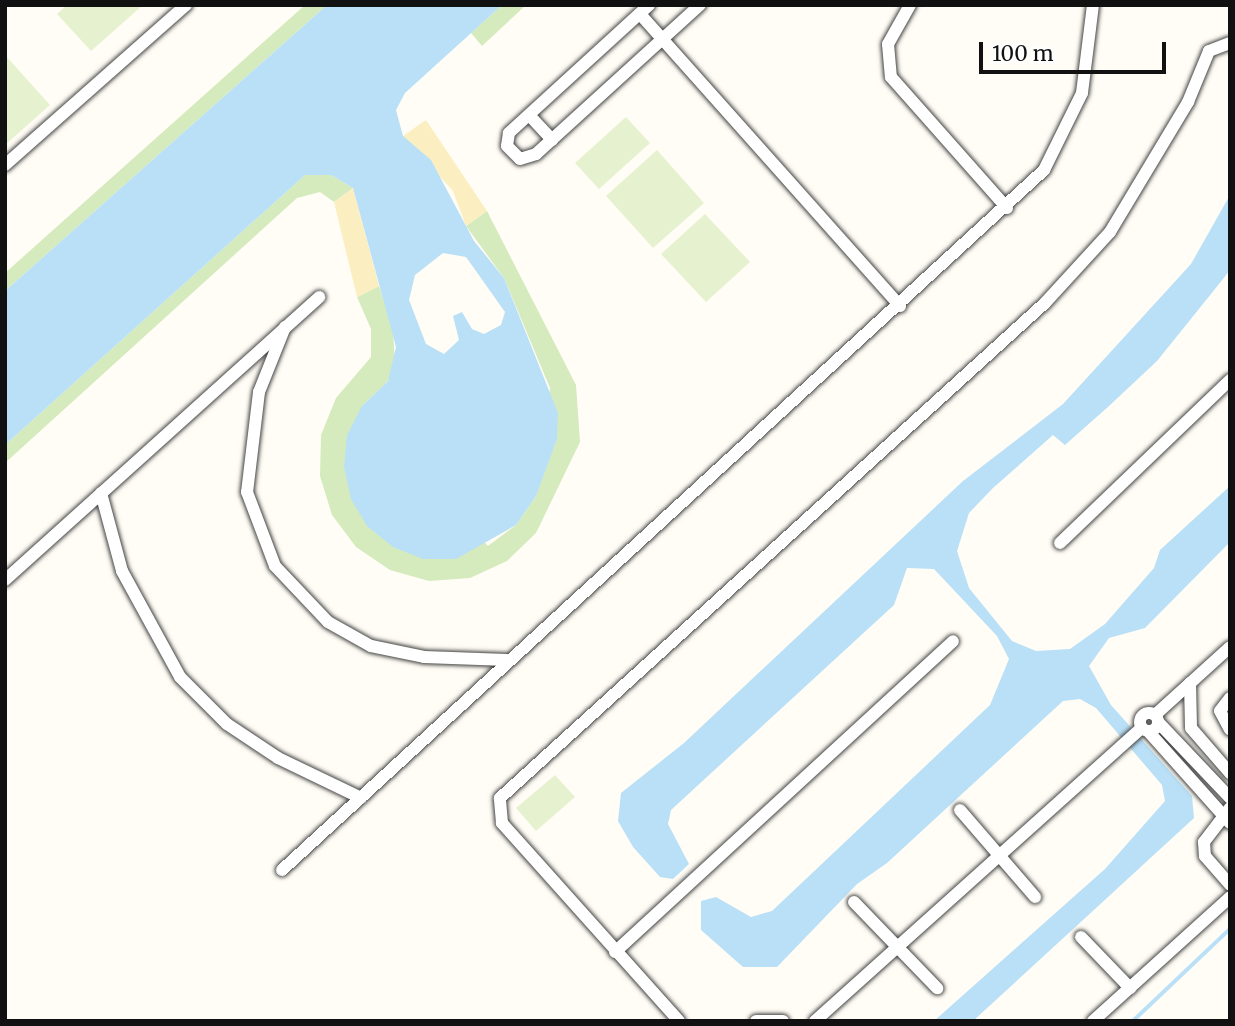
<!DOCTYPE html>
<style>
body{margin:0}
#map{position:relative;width:1235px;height:1026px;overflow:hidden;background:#fffdf5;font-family:Merriweather,serif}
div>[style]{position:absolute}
.green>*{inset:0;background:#d5ebbd}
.sand>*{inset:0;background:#fbeec1}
.pitch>*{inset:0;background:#e6f2cf}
.water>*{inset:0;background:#b9e0f7}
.stream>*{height:3.5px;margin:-1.75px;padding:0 1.75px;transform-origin:1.75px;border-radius:1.75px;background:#b9e0f7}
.roads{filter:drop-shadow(0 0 2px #444) drop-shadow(0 0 2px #444)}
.street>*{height:12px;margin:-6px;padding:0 6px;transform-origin:6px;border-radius:6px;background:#fff}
.street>.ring{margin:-6px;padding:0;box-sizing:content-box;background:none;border:12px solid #fff;border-radius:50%}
span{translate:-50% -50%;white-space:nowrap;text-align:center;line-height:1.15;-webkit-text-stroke:7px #fff;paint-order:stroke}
.frame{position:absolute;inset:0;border:7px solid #111;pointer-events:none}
.scale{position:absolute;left:979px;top:42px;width:187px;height:32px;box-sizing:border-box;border:4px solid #111;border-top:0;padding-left:9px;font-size:21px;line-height:24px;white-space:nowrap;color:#111;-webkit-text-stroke:5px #fff;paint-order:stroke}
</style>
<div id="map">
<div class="green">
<div style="clip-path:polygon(305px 5px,327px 5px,5px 291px,5px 273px)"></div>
<div style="clip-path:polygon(502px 5px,526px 5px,482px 46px,471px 33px)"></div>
<div style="clip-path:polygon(305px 175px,331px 175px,353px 188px,334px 202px,320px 192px,297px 198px,5px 463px,5px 445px)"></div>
<div style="clip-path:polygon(487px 211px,576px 385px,580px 442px,536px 533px,507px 561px,470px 578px,429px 581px,390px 570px,356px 547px,332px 515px,320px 476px,321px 435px,336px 398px,371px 357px,371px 329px,357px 297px,379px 286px,393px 329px,395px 365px,388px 381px,362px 406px,488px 546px,516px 525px,536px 496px,550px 388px,504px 278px,466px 226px)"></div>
</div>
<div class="sand">
<div style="clip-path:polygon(426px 120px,487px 211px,466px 226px,453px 191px,403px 136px)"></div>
<div style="clip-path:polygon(353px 188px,379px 286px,357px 297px,334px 202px)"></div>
</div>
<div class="pitch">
<div style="clip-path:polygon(67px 5px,143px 5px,91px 51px,57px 14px)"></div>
<div style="clip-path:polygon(5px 55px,50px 105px,5px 145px)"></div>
<div style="clip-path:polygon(626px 117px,650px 143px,599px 189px,575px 163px)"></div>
<div style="clip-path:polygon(657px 150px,704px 203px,653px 248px,606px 196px)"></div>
<div style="clip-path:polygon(705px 214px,750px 262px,706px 302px,661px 254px)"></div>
<div style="clip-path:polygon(555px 775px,575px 797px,536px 831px,516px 808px)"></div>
</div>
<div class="water">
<div style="clip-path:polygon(evenodd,327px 5px,502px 5px,405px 93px,396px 110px,403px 136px,431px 160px,474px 241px,504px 278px,558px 413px,557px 439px,536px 496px,516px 525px,456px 559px,423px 559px,393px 547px,367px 526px,351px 499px,344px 467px,347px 435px,362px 406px,388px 381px,396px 347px,353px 188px,331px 175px,305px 175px,5px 445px,5px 291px,327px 5px,443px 253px,466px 257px,505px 312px,501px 325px,484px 334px,472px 329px,462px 312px,453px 316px,459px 340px,444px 354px,426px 344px,409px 300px,415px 275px,443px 253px)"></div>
<div style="clip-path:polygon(1230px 195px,1230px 270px,1219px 284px,1157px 361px,1109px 406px,1065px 445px,1053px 435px,993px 488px,969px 513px,957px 551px,969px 588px,1012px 641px,1036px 651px,1070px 649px,1105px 624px,1154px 568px,1160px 550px,1230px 486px,1230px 542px,1145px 628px,1109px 638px,1089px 666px,1111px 705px,1192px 796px,1194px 818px,973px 1021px,934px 1021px,1105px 869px,1165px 801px,1162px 785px,1096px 708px,1080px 699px,1063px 701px,887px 863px,857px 884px,777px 967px,743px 967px,701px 930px,701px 901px,716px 897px,751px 917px,772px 911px,990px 705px,1009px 659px,997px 636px,934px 569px,907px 568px,894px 605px,671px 810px,668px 824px,689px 864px,673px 879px,660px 877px,633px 847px,618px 821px,621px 793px,684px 743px,963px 481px,1063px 404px,1191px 264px)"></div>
</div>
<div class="stream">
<div style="left:1133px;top:1021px;width:134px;rotate:-43.5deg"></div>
</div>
<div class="roads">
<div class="street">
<div style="left:649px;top:5px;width:190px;rotate:137.6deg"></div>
<div style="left:509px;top:133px;width:13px;rotate:99deg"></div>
<div style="left:507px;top:146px;width:18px;rotate:45deg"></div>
<div style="left:520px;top:159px;width:17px;rotate:-17deg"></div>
<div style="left:536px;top:154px;width:222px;rotate:-42.3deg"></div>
<div style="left:910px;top:5px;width:45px;rotate:119.4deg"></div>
<div style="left:888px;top:44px;width:33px;rotate:85deg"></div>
<div style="left:891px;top:77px;width:175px;rotate:48.5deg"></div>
<div style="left:640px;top:14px;width:391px;rotate:48.3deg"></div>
<div style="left:529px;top:115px;width:34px;rotate:47deg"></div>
<div style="left:5px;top:165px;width:242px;rotate:-41.5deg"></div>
<div style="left:285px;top:327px;width:70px;rotate:111.8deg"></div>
<div style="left:259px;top:392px;width:101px;rotate:96.8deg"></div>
<div style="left:247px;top:492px;width:79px;rotate:69.3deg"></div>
<div style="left:275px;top:566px;width:77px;rotate:46.6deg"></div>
<div style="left:328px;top:622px;width:49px;rotate:29.2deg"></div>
<div style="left:371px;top:646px;width:54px;rotate:11.7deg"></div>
<div style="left:424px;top:657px;width:83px;rotate:2.1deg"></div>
<div style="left:101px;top:493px;width:81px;rotate:74.9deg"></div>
<div style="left:122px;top:571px;width:121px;rotate:61.3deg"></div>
<div style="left:180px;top:677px;width:66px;rotate:45deg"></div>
<div style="left:227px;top:724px;width:61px;rotate:33.7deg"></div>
<div style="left:278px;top:758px;width:92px;rotate:25.7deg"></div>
<div style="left:1060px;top:543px;width:236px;rotate:-43.8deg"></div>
<div style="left:5px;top:580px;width:423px;rotate:-42deg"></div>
<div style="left:1190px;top:683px;width:45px;rotate:88.7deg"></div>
<div style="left:1191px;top:728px;width:60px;rotate:49.1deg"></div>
<div style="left:1230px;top:698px;width:16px;rotate:128deg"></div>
<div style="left:1220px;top:711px;width:21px;rotate:62deg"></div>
<div class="ring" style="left:1140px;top:713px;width:6px;height:6px"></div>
<div style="left:1155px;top:715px;width:101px;rotate:-42.2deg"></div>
<div style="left:1158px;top:722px;width:105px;rotate:46.5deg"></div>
<div style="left:1148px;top:731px;width:123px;rotate:48.3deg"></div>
<div style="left:1230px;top:808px;width:43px;rotate:127.4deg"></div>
<div style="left:1204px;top:842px;width:14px;rotate:86deg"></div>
<div style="left:1205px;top:856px;width:38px;rotate:49deg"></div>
<div style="left:960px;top:810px;width:115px;rotate:49.2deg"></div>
<div style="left:282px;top:870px;width:1035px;rotate:-42.57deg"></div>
<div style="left:1044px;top:170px;width:86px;rotate:-63.7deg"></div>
<div style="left:1082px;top:93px;width:89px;rotate:-82.9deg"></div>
<div style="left:854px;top:902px;width:120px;rotate:46deg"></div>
<div style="left:1081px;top:937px;width:71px;rotate:46.1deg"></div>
<div style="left:615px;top:952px;width:459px;rotate:-42.6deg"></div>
<div style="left:679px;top:1021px;width:266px;rotate:-131.8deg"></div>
<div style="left:502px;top:823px;width:25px;rotate:-95deg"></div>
<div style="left:500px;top:798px;width:736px;rotate:-42.25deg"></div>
<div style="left:1045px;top:303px;width:96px;rotate:-47.5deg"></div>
<div style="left:1110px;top:232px;width:152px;rotate:-59deg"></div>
<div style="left:1188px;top:102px;width:55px;rotate:-67.6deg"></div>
<div style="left:1209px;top:51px;width:22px;rotate:-21deg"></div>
<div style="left:756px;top:1021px;width:27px"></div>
<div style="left:815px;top:1021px;width:439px;rotate:-41.9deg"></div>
<div style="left:1093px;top:1021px;width:185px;rotate:-42.1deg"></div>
</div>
</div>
<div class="frame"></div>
<div class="scale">100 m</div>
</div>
